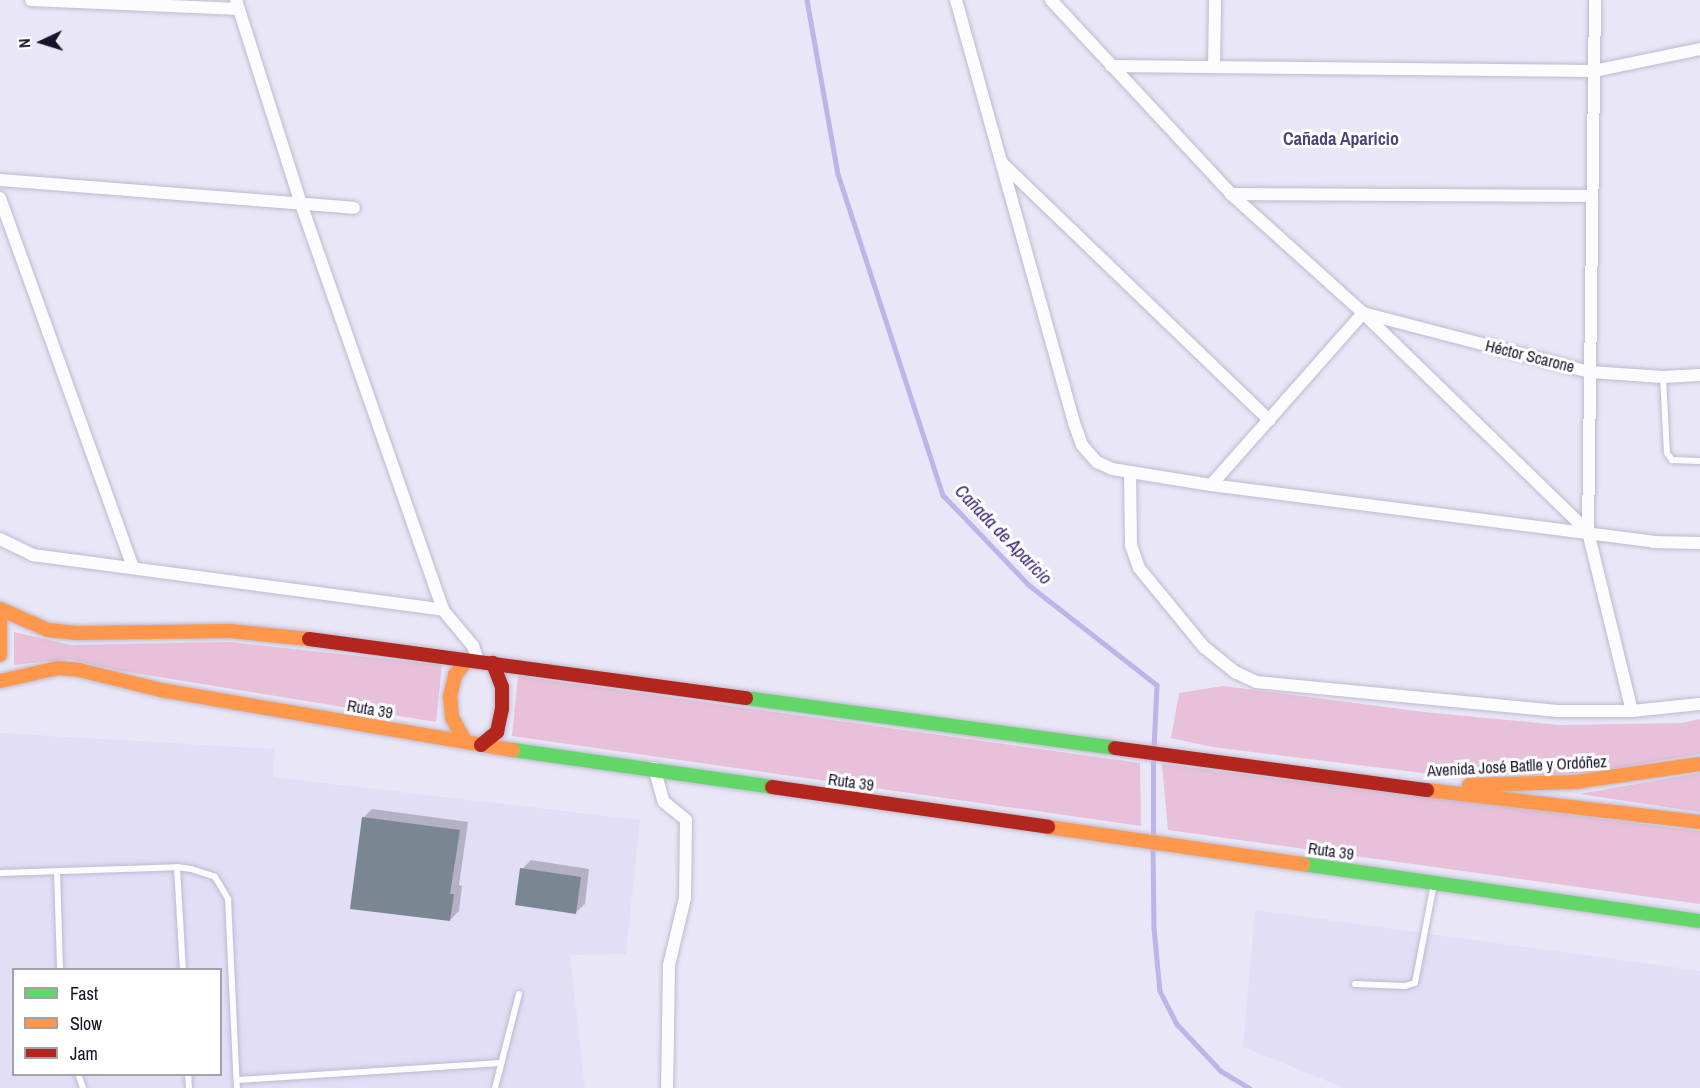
<!DOCTYPE html>
<meta charset="utf-8">
<style>
body{margin:0}
#map{position:relative;width:1700px;height:1088px;overflow:hidden;background:#e9e7f7;font-family:"Archivo Narrow",sans-serif}
div>[style]{position:absolute}
.built>*{inset:0;background:#e1def6}
.green>*{inset:0;background:#e9c0d9}
.shadow>*{inset:0;background:#0003}
.stream>*{height:4.5px;margin:-2.25px;padding:0 2.25px;transform-origin:2.25px;border-radius:2.25px;background:#bdb5e9}
.building>*{inset:0;background:#7a8793}
.roads{filter:drop-shadow(0 0 2px #bdbace) drop-shadow(0 0 2px #bdbace)}
.lane>*{height:6px;margin:-3px;padding:0 3px;transform-origin:3px;border-radius:3px;background:#fcfbfe}
.street>*{height:12px;margin:-6px;padding:0 6px;transform-origin:6px;border-radius:6px;background:#fcfbfe}
.fast>*{height:14px;margin:-7px;padding:0 7px;transform-origin:7px;border-radius:7px;background:#63d668}
.slow>*{height:14px;margin:-7px;padding:0 7px;transform-origin:7px;border-radius:7px;background:#ff974d}
.jam>*{height:14px;margin:-7px;padding:0 7px;transform-origin:7px;border-radius:7px;background:#b3261e}
span{translate:-50% -50%;white-space:nowrap;text-align:center;line-height:1.15;-webkit-text-stroke:6px #fff;paint-order:stroke}
.street-label{font-size:16px;color:#18132b}
.neighbourhood-label{font-size:18px;color:#4f437e;font-weight:700}
.water-label{font-size:18px;color:#361e6d;font-style:italic}
.legend{position:absolute;left:12px;top:968px;width:210px;height:108px;box-sizing:border-box;background:#fff;border:2px solid #a3a1aa;margin:0;padding:8px 10px;list-style:none;font-size:18px;color:#18132b}
.legend li{display:flex;align-items:center;gap:12px;height:30px}
.legend b{width:30px;border:2px solid #a3a1aa}
.north{position:absolute;left:12px;top:12px;width:60px;height:60px;-webkit-text-stroke:4px #fff;paint-order:stroke;rotate:266deg;font-size:16px;font-weight:700;line-height:24px;text-align:center;color:#18132b}
.north::after{content:'';display:block;margin:auto;width:21px;height:27px;background:#18132b;clip-path:polygon(50% 0,100% 100%,50% 72%,0 100%)}
</style>
<div id="map">
<div class="built">
<div style="clip-path:polygon(evenodd,0 733px,275px 749px,273px 777px,640px 820px,626px 954px,570px 955px,585px 1088px,0 1088px,0 733px,14px 970px,220px 970px,220px 1074px,14px 1074px,14px 970px)"></div>
<div style="clip-path:polygon(1255px 910px,1700px 971px,1700px 1088px,1344px 1088px,1243px 1047px)"></div>
</div>
<div class="green">
<div style="clip-path:polygon(14px 632px,71px 645px,229px 642px,442px 665px,436px 722px,116px 670px,69px 659px,14px 665px)"></div>
<div style="clip-path:polygon(518px 676px,1140px 763px,1141px 826px,512px 736px)"></div>
<div style="clip-path:polygon(1223px 686px,1424px 712px,1560px 725px,1682px 723px,1700px 719px,1700px 754px,1593px 772px,1545px 775px,1439px 775px,1212px 747px,1171px 738px,1179px 693px)"></div>
<div style="clip-path:polygon(1162px 764px,1700px 831px,1700px 904px,1168px 830px)"></div>
<div style="clip-path:polygon(1700px 773px,1700px 812px,1579px 794px)"></div>
</div>
<div class="shadow">
<div style="clip-path:polygon(372px 809px,468px 822px,459px 885px,462px 886px,459px 911px,450px 920px,364px 817px)"></div>
<div style="clip-path:polygon(531px 860px,589px 869px,585px 904px,576px 912px,522px 869px)"></div>
</div>
<div class="stream">
<div style="left:807px;top:0;width:177px;rotate:79.9deg"></div>
<div style="left:838px;top:174px;width:338px;rotate:71.9deg"></div>
<div style="left:943px;top:495px;width:124px;rotate:46.3deg"></div>
<div style="left:1029px;top:585px;width:162px;rotate:38deg"></div>
<div style="left:1157px;top:685px;width:63px;rotate:92.7deg"></div>
<div style="left:1153px;top:838px;width:79px;rotate:-90deg"></div>
<div style="left:1153px;top:846px;width:82px;rotate:89.3deg"></div>
<div style="left:1154px;top:928px;width:63px;rotate:84.6deg"></div>
<div style="left:1160px;top:991px;width:37px;rotate:63deg"></div>
<div style="left:1177px;top:1024px;width:64px;rotate:46.9deg"></div>
<div style="left:1221px;top:1071px;width:33px;rotate:31deg"></div>
</div>
<div class="building">
<div style="clip-path:polygon(362px 817px,460px 830px,450px 894px,454px 894px,450px 921px,350px 909px)"></div>
<div style="clip-path:polygon(520px 868px,581px 877px,576px 914px,515px 905px)"></div>
</div>
<div class="roads">
<div class="lane">
<div style="left:1663px;top:377px;width:76px;rotate:87deg"></div>
<div style="left:1667px;top:453px;width:9px;rotate:54deg"></div>
<div style="left:1672px;top:460px;width:28px;rotate:2deg"></div>
<div style="left:177px;top:867px;width:103px;rotate:86.7deg"></div>
<div style="left:57px;top:872px;width:98px;rotate:88.2deg"></div>
<div style="left:0;top:873px;width:177px;rotate:-1.9deg"></div>
<div style="left:177px;top:867px;width:14px;rotate:8deg"></div>
<div style="left:191px;top:869px;width:25px;rotate:18deg"></div>
<div style="left:215px;top:877px;width:26px;rotate:59deg"></div>
<div style="left:228px;top:899px;width:189px;rotate:87.3deg"></div>
<div style="left:1355px;top:984px;width:50px;rotate:2.3deg"></div>
<div style="left:1405px;top:986px;width:10px;rotate:-17deg"></div>
<div style="left:1415px;top:983px;width:102px;rotate:-79.2deg"></div>
<div style="left:78px;top:1074px;width:15px;rotate:70deg"></div>
<div style="left:188px;top:1074px;width:14px;rotate:86deg"></div>
<div style="left:237px;top:1080px;width:265px;rotate:-3.7deg"></div>
<div style="left:495px;top:1088px;width:97px;rotate:-75.7deg"></div>
</div>
<div class="street">
<div style="left:31px;top:0;width:208px;rotate:2.5deg"></div>
<div style="left:236px;top:0;width:214px;rotate:72.3deg"></div>
<div style="left:301px;top:204px;width:430px;rotate:70.7deg"></div>
<div style="left:956px;top:0;width:439px;rotate:74.4deg"></div>
<div style="left:1074px;top:423px;width:23px;rotate:70deg"></div>
<div style="left:1082px;top:445px;width:23px;rotate:49deg"></div>
<div style="left:1097px;top:462px;width:17px;rotate:25deg"></div>
<div style="left:1112px;top:469px;width:100px;rotate:9.2deg"></div>
<div style="left:1211px;top:485px;width:446px;rotate:7.3deg"></div>
<div style="left:1653px;top:542px;width:47px;rotate:1.2deg"></div>
<div style="left:1051px;top:0;width:265px;rotate:47.1deg"></div>
<div style="left:1231px;top:194px;width:178px;rotate:42deg"></div>
<div style="left:1363px;top:313px;width:314px;rotate:44.2deg"></div>
<div style="left:1595px;top:0;width:532px;rotate:90.75deg"></div>
<div style="left:1588px;top:532px;width:184px;rotate:76.2deg"></div>
<div style="left:1111px;top:66px;width:483px;rotate:0.6deg"></div>
<div style="left:1594px;top:71px;width:108px;rotate:-11.7deg"></div>
<div style="left:1214px;top:67px;width:67px;rotate:-89.1deg"></div>
<div style="left:1002px;top:163px;width:371px;rotate:43.9deg"></div>
<div style="left:0;top:180px;width:355px;rotate:4.5deg"></div>
<div style="left:1231px;top:194px;width:361px;rotate:0.3deg"></div>
<div style="left:0;top:198px;width:393px;rotate:70.2deg"></div>
<div style="left:1130px;top:472px;width:73px;rotate:89.2deg"></div>
<div style="left:1131px;top:545px;width:24px;rotate:71deg"></div>
<div style="left:1139px;top:568px;width:102px;rotate:50.6deg"></div>
<div style="left:1204px;top:647px;width:40px;rotate:39deg"></div>
<div style="left:1235px;top:672px;width:23px;rotate:25deg"></div>
<div style="left:1256px;top:682px;width:303px;rotate:5.5deg"></div>
<div style="left:1558px;top:711px;width:74px"></div>
<div style="left:1632px;top:711px;width:68px;rotate:-5.9deg"></div>
<div style="left:1211px;top:485px;width:230px;rotate:-48.5deg"></div>
<div style="left:1363px;top:313px;width:235px;rotate:14.6deg"></div>
<div style="left:1590px;top:372px;width:73px;rotate:3.9deg"></div>
<div style="left:1663px;top:377px;width:37px;rotate:-3deg"></div>
<div style="left:0;top:539px;width:37px;rotate:26deg"></div>
<div style="left:33px;top:555px;width:414px;rotate:7.6deg"></div>
<div style="left:443px;top:610px;width:47px;rotate:50.2deg"></div>
<div style="left:473px;top:646px;width:16px;rotate:72deg"></div>
<div style="left:654px;top:768px;width:35px;rotate:74deg"></div>
<div style="left:664px;top:802px;width:28px;rotate:39deg"></div>
<div style="left:686px;top:820px;width:78px;rotate:90.7deg"></div>
<div style="left:685px;top:898px;width:69px;rotate:103.4deg"></div>
<div style="left:669px;top:965px;width:123px;rotate:90.9deg"></div>
</div>
<div class="fast">
<div style="left:746px;top:698px;width:372px;rotate:7.7deg"></div>
<div style="left:513px;top:750px;width:262px;rotate:8.1deg"></div>
<div style="left:1303px;top:864px;width:401px;rotate:8.2deg"></div>
</div>
<div class="slow">
<div style="left:0;top:609px;width:52px;rotate:23.6deg"></div>
<div style="left:48px;top:630px;width:28px;rotate:6deg"></div>
<div style="left:76px;top:633px;width:154px;rotate:-0.7deg"></div>
<div style="left:230px;top:631px;width:79px;rotate:5.8deg"></div>
<div style="left:0;top:621px;width:34px;rotate:90deg"></div>
<div style="left:0;top:681px;width:59px;rotate:-12.6deg"></div>
<div style="left:58px;top:668px;width:21px;rotate:5deg"></div>
<div style="left:79px;top:670px;width:84px;rotate:13.7deg"></div>
<div style="left:161px;top:690px;width:357px;rotate:9.7deg"></div>
<div style="left:465px;top:741px;width:26px;rotate:-119deg"></div>
<div style="left:452px;top:718px;width:21px;rotate:-95deg"></div>
<div style="left:450px;top:697px;width:23px;rotate:-77deg"></div>
<div style="left:455px;top:675px;width:19px;rotate:-51deg"></div>
<div style="left:1469px;top:785px;width:106px;rotate:-1.6deg"></div>
<div style="left:1575px;top:782px;width:126px;rotate:-8.2deg"></div>
<div style="left:1427px;top:790px;width:275px;rotate:6.7deg"></div>
<div style="left:1048px;top:827px;width:258px;rotate:8.3deg"></div>
</div>
<div class="jam">
<div style="left:309px;top:639px;width:441px;rotate:7.7deg"></div>
<div style="left:481px;top:745px;width:21px;rotate:-39deg"></div>
<div style="left:497px;top:732px;width:24px;rotate:-78deg"></div>
<div style="left:502px;top:709px;width:22px;rotate:-90deg"></div>
<div style="left:502px;top:687px;width:26px;rotate:-111deg"></div>
<div style="left:1115px;top:748px;width:315px;rotate:7.7deg"></div>
<div style="left:772px;top:787px;width:279px;rotate:8.2deg"></div>
</div>
</div>
<div class="street-label">
<span style="left:1530px;top:356px;rotate:14deg">Héctor Scarone</span>
<span style="left:370px;top:709px;rotate:10deg">Ruta 39</span>
<span style="left:1517px;top:766px;rotate:-3deg">Avenida José Batlle y Ordóñez</span>
<span style="left:851px;top:782px;rotate:8deg">Ruta 39</span>
<span style="left:1331px;top:851px;rotate:8deg">Ruta 39</span>
</div>
<div class="neighbourhood-label">
<span style="left:1341px;top:139px">Cañada Aparicio</span>
</div>
<div class="water-label">
<span style="left:1003px;top:535px;rotate:46deg">Cañada de Aparicio</span>
</div>
<ul class="legend">
<li><b style="height:8px;background:#63d668"></b>Fast</li>
<li><b style="height:8px;background:#ff974d"></b>Slow</li>
<li><b style="height:8px;background:#b3261e"></b>Jam</li>
</ul>
<div class="north">N</div>
</div>
